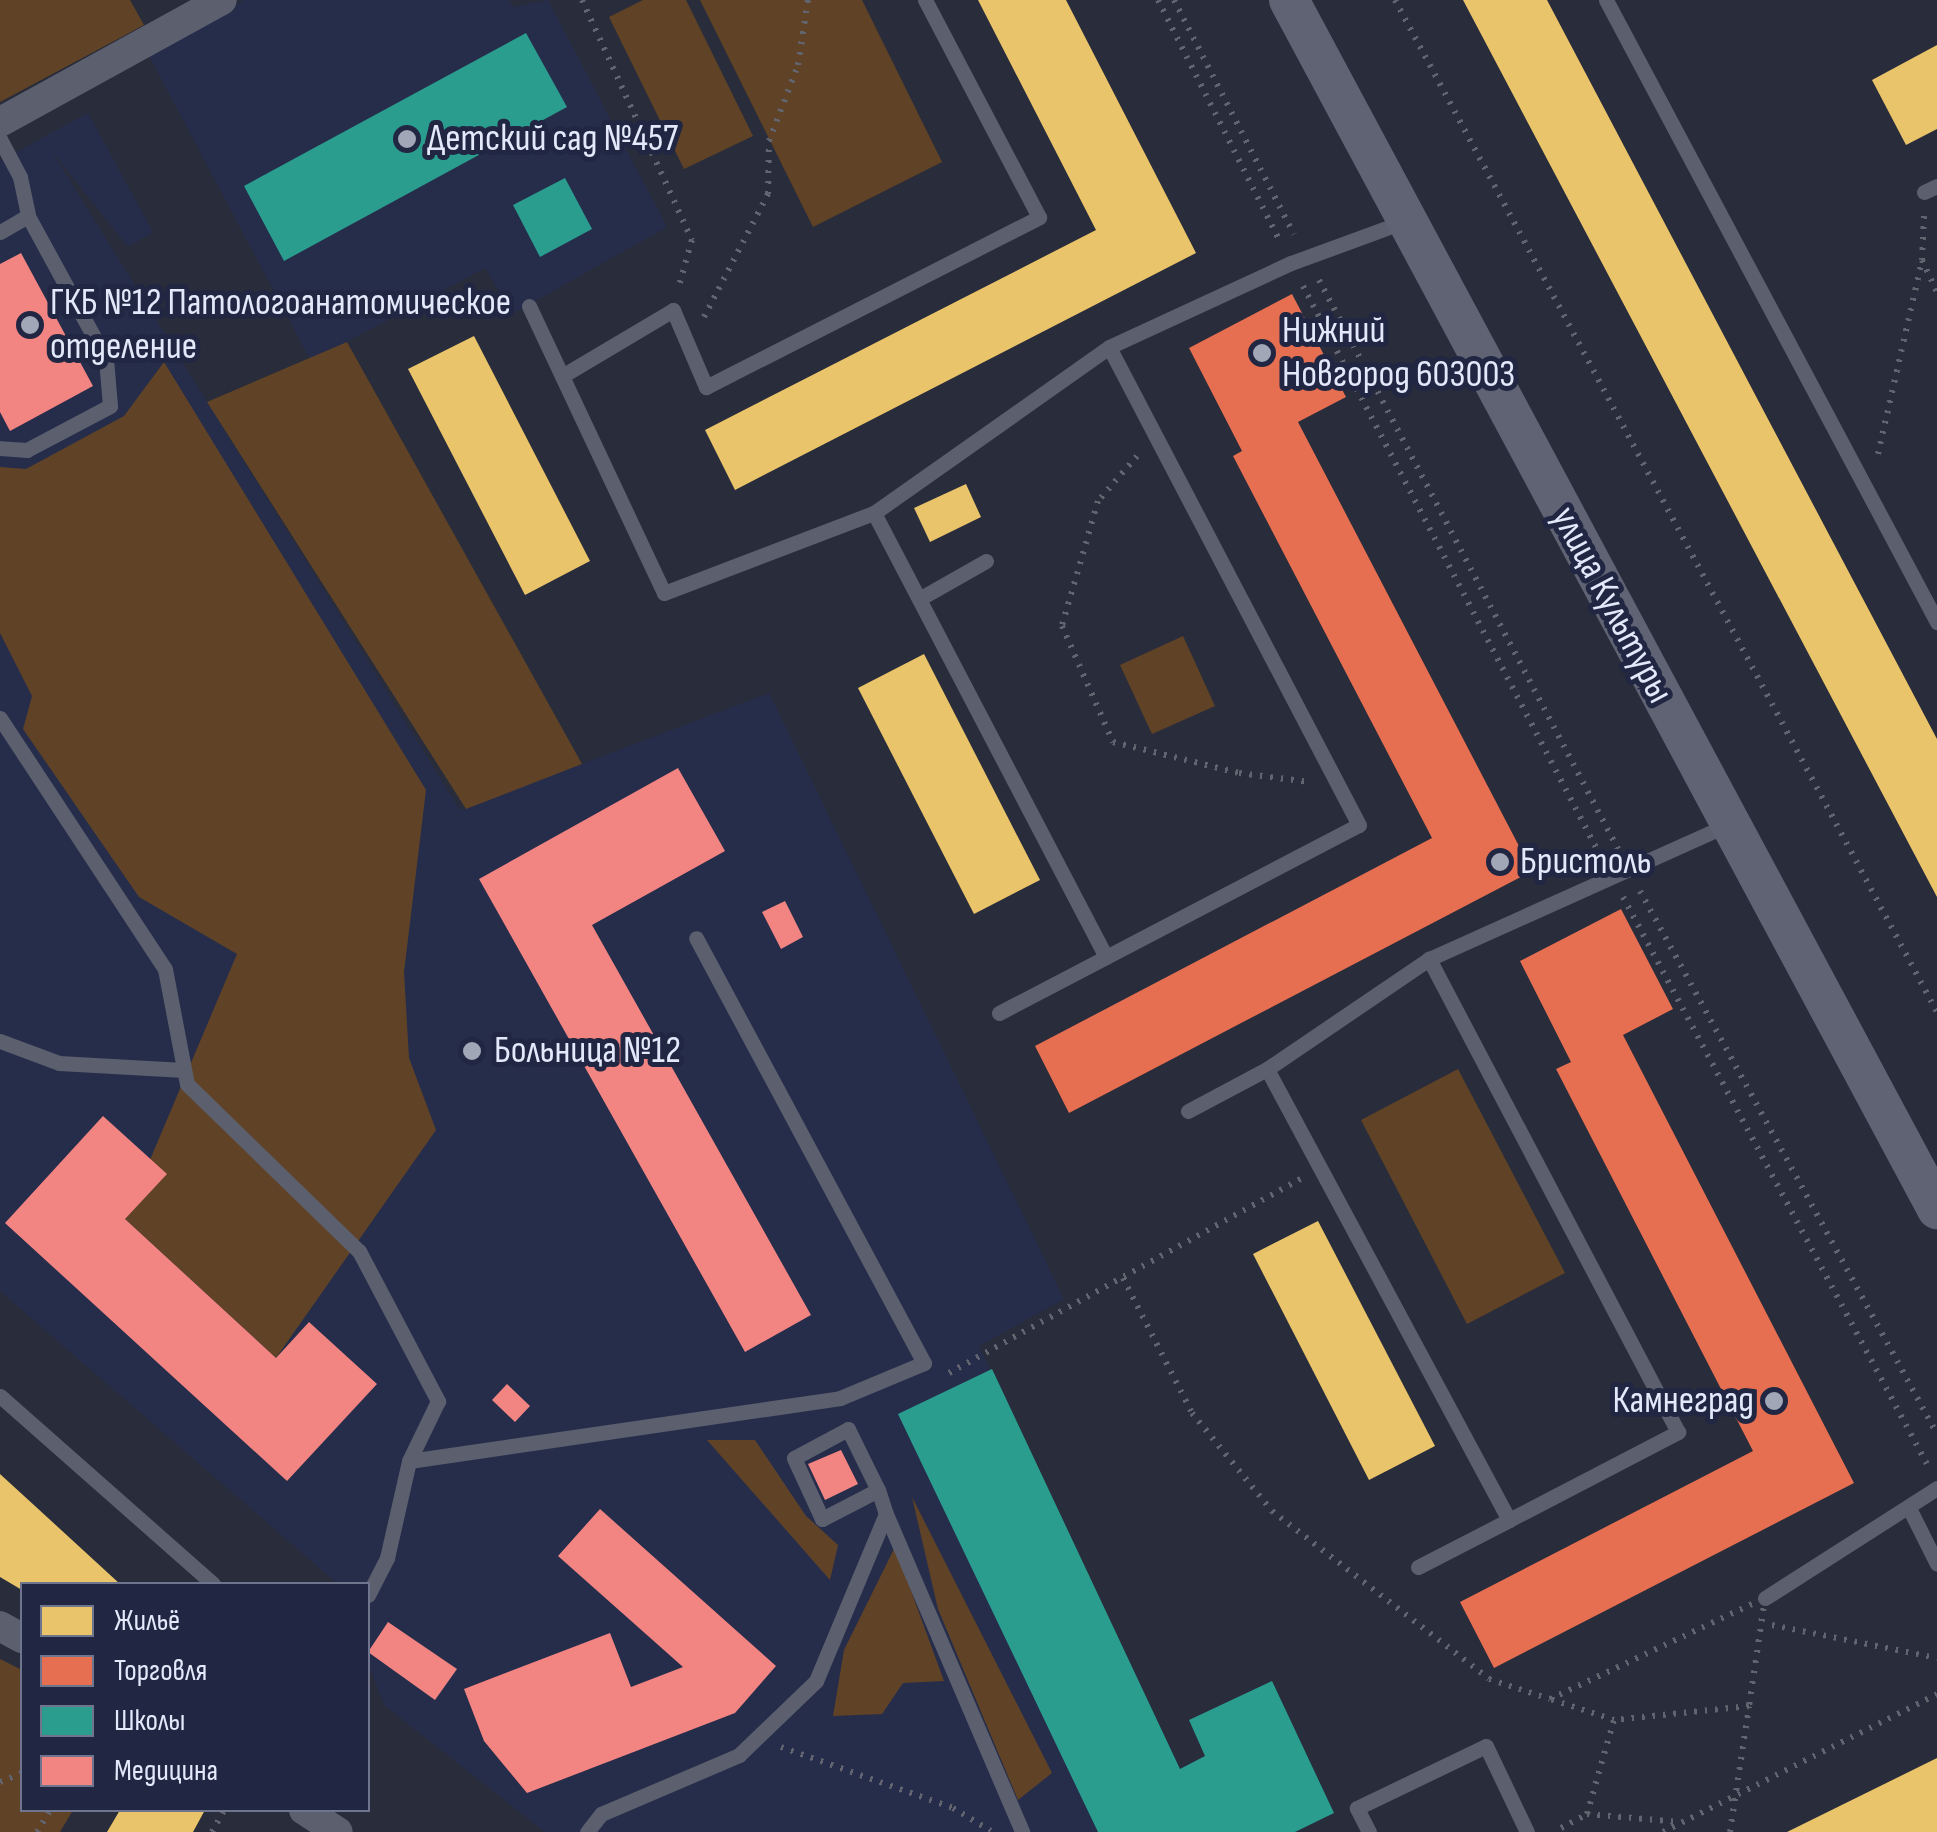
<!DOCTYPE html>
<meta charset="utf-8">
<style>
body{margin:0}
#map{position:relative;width:1937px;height:1832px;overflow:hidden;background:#292c3a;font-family:"Sofia Sans Condensed",sans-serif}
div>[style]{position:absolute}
.built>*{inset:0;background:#262d4b}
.green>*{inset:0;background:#604326}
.homes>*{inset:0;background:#e9c46a}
.shops>*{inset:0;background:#e76f51}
.schools>*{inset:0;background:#2a9d8f}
.health>*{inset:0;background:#f28482}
.path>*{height:6px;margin-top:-3px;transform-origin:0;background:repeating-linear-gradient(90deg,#626570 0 2.5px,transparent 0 10.5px)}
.service>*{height:15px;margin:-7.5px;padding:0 7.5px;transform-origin:7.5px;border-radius:7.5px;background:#5c5f6d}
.minor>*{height:30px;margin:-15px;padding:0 15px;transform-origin:15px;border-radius:15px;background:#5c5f6d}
.secondary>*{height:40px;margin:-20px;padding:0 20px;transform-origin:20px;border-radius:20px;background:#5f6373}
.dots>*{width:28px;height:28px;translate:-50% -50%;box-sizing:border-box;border:5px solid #212742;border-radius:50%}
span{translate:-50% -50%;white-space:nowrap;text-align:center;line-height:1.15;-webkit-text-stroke:10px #212742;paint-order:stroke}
.poi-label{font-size:38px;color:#e3e9fb}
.left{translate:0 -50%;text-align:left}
.right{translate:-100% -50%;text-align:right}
.street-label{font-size:38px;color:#e3e9fb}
.legend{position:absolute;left:20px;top:1582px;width:350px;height:230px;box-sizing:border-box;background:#212742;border:2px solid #6f758c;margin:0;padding:12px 18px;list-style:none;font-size:30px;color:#e3e9fb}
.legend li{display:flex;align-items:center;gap:20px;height:50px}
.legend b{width:50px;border:2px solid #6f758c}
</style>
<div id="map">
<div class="built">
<div style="clip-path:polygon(244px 0,508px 0,514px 7px,548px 0,667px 227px,512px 314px,485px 268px,311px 361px,147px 52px)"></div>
<div style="clip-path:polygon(88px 113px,153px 232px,128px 247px,51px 150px,460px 810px,769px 693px,1064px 1299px,979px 1346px,1180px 1768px,1205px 1756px,1189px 1720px,1272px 1681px,1334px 1813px,1295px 1832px,545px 1832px,384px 1705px,368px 1663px,368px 1584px,338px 1584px,0 1291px,0 161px)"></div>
</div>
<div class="green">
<div style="clip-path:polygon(0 0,130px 0,144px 25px,0 102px)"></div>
<div style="clip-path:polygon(643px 0,686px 0,753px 136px,684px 169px,609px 17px)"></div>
<div style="clip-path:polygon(700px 0,862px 0,942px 162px,813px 227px)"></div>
<div style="clip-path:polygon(347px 342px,582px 764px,466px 809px,207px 402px)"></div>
<div style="clip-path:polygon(164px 362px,426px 790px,404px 972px,409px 1058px,436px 1130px,276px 1358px,125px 1219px,237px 954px,139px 897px,23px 729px,32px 696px,0 633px,0 467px,26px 469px,124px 416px)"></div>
<div style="clip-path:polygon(1183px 636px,1215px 706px,1152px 734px,1120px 665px)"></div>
<div style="clip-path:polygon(1458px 1069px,1565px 1273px,1467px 1324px,1361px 1120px)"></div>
<div style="clip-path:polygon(707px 1440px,755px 1440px,806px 1516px,838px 1545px,830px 1580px)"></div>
<div style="clip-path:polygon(912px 1497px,1052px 1773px,1018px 1800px,938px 1609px)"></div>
<div style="clip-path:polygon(895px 1547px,944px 1681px,903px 1683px,882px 1714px,833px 1716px,844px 1650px)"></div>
<div style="clip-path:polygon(0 1659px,22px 1670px,22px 1810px,73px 1810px,60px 1832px,0 1832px)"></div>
</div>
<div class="homes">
<div style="clip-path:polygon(978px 0,1066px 0,1196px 253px,735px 490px,705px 430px,1096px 230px)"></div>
<div style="clip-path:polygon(1463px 0,1547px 0,1769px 421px,1937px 739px,1937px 897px)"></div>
<div style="clip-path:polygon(1937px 45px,1937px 129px,1906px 145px,1872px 80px)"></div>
<div style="clip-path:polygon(474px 336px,590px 561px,525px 595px,408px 369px)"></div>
<div style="clip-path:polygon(966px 484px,981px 517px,930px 542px,914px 508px)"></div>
<div style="clip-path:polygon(924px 654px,1040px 880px,974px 914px,858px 688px)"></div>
<div style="clip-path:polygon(1318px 1221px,1435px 1446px,1369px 1480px,1253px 1254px)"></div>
<div style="clip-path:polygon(0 1474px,35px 1506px,120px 1584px,22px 1584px,22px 1590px,0 1577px)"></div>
<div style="clip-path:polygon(1937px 1758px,1937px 1832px,1787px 1832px)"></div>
<div style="clip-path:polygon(120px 1810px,205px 1810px,193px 1832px,107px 1832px)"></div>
</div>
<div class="shops">
<div style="clip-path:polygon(1292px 294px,1346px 397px,1298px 422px,1532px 871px,1069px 1113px,1035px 1046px,1432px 838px,1233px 456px,1242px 451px,1189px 348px)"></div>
<div style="clip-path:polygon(1621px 909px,1673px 1009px,1623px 1035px,1854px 1483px,1494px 1668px,1460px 1602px,1753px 1451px,1556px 1069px,1571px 1062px,1520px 961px)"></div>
</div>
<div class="schools">
<div style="clip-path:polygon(526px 33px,567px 107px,284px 261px,244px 186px)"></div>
<div style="clip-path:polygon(565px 178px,592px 229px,540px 257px,513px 205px)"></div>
<div style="clip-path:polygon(992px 1369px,1180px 1769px,1205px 1756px,1189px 1720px,1272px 1681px,1334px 1813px,1295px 1832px,1098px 1832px,898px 1414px)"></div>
</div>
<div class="health">
<div style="clip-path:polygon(21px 253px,93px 386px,10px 431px,0 412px,0 264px)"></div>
<div style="clip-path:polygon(678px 768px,725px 851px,592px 925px,811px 1315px,745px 1352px,479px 879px)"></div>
<div style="clip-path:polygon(785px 901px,803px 937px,781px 949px,762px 912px)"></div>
<div style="clip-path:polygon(103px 1116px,167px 1174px,125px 1219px,276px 1358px,309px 1322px,377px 1384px,287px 1481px,5px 1223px)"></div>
<div style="clip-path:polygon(507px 1384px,530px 1406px,515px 1422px,492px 1400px)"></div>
<div style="clip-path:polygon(841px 1450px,858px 1484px,825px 1500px,808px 1464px)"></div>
<div style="clip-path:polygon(600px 1509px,776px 1666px,735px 1713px,527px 1793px,484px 1741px,464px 1689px,610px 1633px,631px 1687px,683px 1667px,558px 1556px)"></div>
<div style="clip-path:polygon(388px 1622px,457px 1669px,435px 1700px,368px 1652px)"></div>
</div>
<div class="path">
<div style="left:582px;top:0;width:264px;rotate:65.4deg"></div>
<div style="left:692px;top:240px;width:51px;rotate:105.9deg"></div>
<div style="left:1158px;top:0;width:272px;rotate:63.2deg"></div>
<div style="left:1174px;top:0;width:263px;rotate:62.9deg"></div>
<div style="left:1395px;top:0;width:1148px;rotate:61.83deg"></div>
<div style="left:1924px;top:216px;width:44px;rotate:92.6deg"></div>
<div style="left:1922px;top:260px;width:35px;rotate:65deg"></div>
<div style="left:1319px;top:280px;width:643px;rotate:62.28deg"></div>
<div style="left:1303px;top:286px;width:642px;rotate:62.44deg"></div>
<div style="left:704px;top:317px;width:139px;rotate:-62.5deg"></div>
<div style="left:768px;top:194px;width:53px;rotate:-88.9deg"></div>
<div style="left:769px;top:141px;width:81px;rotate:-69.1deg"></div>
<div style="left:798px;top:65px;width:66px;rotate:-81.3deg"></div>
<div style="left:1878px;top:454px;width:199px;rotate:-77.2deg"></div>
<div style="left:1137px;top:456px;width:60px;rotate:130.9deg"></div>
<div style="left:1098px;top:501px;width:130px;rotate:106.1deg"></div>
<div style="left:1062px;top:626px;width:127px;rotate:66.3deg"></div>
<div style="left:1113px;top:742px;width:130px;rotate:13.8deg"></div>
<div style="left:1239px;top:773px;width:72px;rotate:7.2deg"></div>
<div style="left:1640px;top:891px;width:619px;rotate:61.32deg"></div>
<div style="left:1623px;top:897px;width:648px;rotate:61.81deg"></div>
<div style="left:1123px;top:1278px;width:152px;rotate:62.9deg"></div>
<div style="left:1192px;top:1413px;width:127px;rotate:50.8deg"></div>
<div style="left:1272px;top:1511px;width:274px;rotate:37.7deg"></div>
<div style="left:1489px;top:1679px;width:64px;rotate:18.2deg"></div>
<div style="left:949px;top:1373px;width:402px;rotate:-28.9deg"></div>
<div style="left:1765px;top:1598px;width:109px;rotate:98.4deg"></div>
<div style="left:1749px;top:1706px;width:136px;rotate:174.1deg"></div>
<div style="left:1614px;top:1720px;width:67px;rotate:-161.8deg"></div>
<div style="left:1550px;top:1699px;width:238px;rotate:-25.2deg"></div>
<div style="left:1772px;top:1625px;width:168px;rotate:11.3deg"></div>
<div style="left:781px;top:1747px;width:182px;rotate:19.5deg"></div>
<div style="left:953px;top:1808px;width:44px;rotate:31.2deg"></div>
<div style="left:0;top:1782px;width:24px;rotate:-22deg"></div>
<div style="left:1587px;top:1814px;width:98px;rotate:-74deg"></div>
<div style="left:1561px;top:1828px;width:30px;rotate:-28deg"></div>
<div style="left:1587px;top:1814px;width:93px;rotate:4.9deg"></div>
<div style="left:37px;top:1832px;width:26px;rotate:-59deg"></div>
<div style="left:212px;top:1832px;width:25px;rotate:-61deg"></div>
<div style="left:1663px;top:1832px;width:307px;rotate:-26.7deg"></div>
<div style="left:1730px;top:1832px;width:127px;rotate:-81.4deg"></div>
</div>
<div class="service">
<div style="left:1606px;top:0;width:705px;rotate:61.98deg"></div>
<div style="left:0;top:139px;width:43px;rotate:62.2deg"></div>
<div style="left:20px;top:177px;width:40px;rotate:78deg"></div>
<div style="left:1924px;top:192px;width:14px;rotate:-25deg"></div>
<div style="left:0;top:232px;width:32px;rotate:-30deg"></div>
<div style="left:28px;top:216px;width:163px;rotate:61.4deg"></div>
<div style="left:106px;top:359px;width:47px;rotate:85.1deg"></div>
<div style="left:110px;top:406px;width:94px;rotate:152.1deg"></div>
<div style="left:27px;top:450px;width:27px;rotate:-176deg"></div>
<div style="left:529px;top:306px;width:317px;rotate:64.8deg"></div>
<div style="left:664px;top:593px;width:225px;rotate:-20.9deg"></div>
<div style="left:874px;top:513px;width:288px;rotate:-35.2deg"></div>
<div style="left:1109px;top:347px;width:200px;rotate:-24.8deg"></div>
<div style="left:1291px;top:263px;width:122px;rotate:-20.1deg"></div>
<div style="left:562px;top:376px;width:129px;rotate:-30.7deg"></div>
<div style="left:673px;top:310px;width:84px;rotate:66.8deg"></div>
<div style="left:706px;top:387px;width:374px;rotate:-27deg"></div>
<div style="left:1039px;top:217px;width:245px;rotate:-117.7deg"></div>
<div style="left:874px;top:513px;width:501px;rotate:62.41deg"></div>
<div style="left:919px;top:599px;width:77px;rotate:-29.6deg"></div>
<div style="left:0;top:718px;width:300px;rotate:56.7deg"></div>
<div style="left:165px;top:969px;width:117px;rotate:79.2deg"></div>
<div style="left:187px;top:1084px;width:240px;rotate:44.2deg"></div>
<div style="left:359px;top:1251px;width:170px;rotate:62.2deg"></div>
<div style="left:438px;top:1401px;width:67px;rotate:115.8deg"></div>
<div style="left:999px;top:1013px;width:406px;rotate:-27.6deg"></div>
<div style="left:1359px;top:825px;width:539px;rotate:-117.61deg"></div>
<div style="left:0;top:1041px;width:63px;rotate:20.4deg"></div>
<div style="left:59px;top:1063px;width:125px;rotate:3.2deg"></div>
<div style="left:1267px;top:1069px;width:512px;rotate:61.78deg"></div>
<div style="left:1509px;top:1520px;width:191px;rotate:-27.5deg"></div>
<div style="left:1678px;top:1432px;width:535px;rotate:-117.76deg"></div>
<div style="left:1188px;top:1111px;width:89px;rotate:-28deg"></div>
<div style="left:1267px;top:1069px;width:196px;rotate:-34.2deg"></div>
<div style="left:1429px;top:959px;width:330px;rotate:-24.2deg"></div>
<div style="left:0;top:1396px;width:284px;rotate:41.4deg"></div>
<div style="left:1910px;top:1510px;width:60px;rotate:63.4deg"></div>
<div style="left:886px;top:1514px;width:346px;rotate:66.8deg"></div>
<div style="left:1418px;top:1567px;width:102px;rotate:-27.3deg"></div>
<div style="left:368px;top:1595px;width:42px;rotate:-62.8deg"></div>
<div style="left:387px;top:1558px;width:99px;rotate:-77.2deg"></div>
<div style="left:409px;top:1461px;width:436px;rotate:-8.3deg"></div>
<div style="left:840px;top:1398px;width:91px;rotate:-22.6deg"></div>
<div style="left:924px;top:1363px;width:482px;rotate:-118.2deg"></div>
<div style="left:1765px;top:1598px;width:204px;rotate:-32.6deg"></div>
<div style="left:587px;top:1832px;width:23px;rotate:-52deg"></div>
<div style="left:601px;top:1814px;width:150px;rotate:-23.1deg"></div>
<div style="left:739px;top:1755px;width:107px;rotate:-43.9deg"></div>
<div style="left:816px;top:1681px;width:181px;rotate:-67.3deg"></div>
<div style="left:886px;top:1514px;width:25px;rotate:-108deg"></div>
<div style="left:878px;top:1490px;width:68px;rotate:-116.2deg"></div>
<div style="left:848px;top:1429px;width:61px;rotate:151.8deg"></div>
<div style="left:794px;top:1458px;width:67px;rotate:65.3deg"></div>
<div style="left:822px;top:1519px;width:63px;rotate:-27.4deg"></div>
<div style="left:1369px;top:1832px;width:27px;rotate:-117deg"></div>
<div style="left:1357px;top:1808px;width:143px;rotate:-25.7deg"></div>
<div style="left:1486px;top:1746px;width:95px;rotate:64.5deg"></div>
</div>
<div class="minor">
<div style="left:0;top:122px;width:253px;rotate:-28.8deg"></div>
<div style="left:0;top:1626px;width:25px;rotate:29deg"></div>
<div style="left:304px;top:1810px;width:40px;rotate:32.9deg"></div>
</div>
<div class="secondary">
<div style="left:1289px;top:0;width:1372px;rotate:61.81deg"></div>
</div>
<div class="dots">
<div style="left:407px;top:139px;background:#a2a7b7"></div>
<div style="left:30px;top:325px;background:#a2a7b7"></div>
<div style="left:1262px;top:353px;background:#a2a7b7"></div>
<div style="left:1500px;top:862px;background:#a2a7b7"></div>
<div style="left:472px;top:1051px;background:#a2a7b7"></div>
<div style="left:1774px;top:1401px;background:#a2a7b7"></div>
</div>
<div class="poi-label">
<span class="left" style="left:427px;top:139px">Детский сад №457</span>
<span class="left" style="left:50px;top:325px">ГКБ №12 Патологоанатомическое<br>отделение</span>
<span class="left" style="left:1282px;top:353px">Нижний<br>Новгород 603003</span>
<span class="left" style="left:1520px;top:862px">Бристоль</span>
<span class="left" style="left:494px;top:1051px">Больница №12</span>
<span class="right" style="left:1754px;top:1401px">Камнеград</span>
</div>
<div class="street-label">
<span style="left:1612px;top:605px;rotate:62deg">улица Культуры</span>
</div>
<ul class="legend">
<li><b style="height:28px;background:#e9c46a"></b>Жильё</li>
<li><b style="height:28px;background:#e76f51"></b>Торговля</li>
<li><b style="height:28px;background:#2a9d8f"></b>Школы</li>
<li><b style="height:28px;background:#f28482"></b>Медицина</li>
</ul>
</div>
